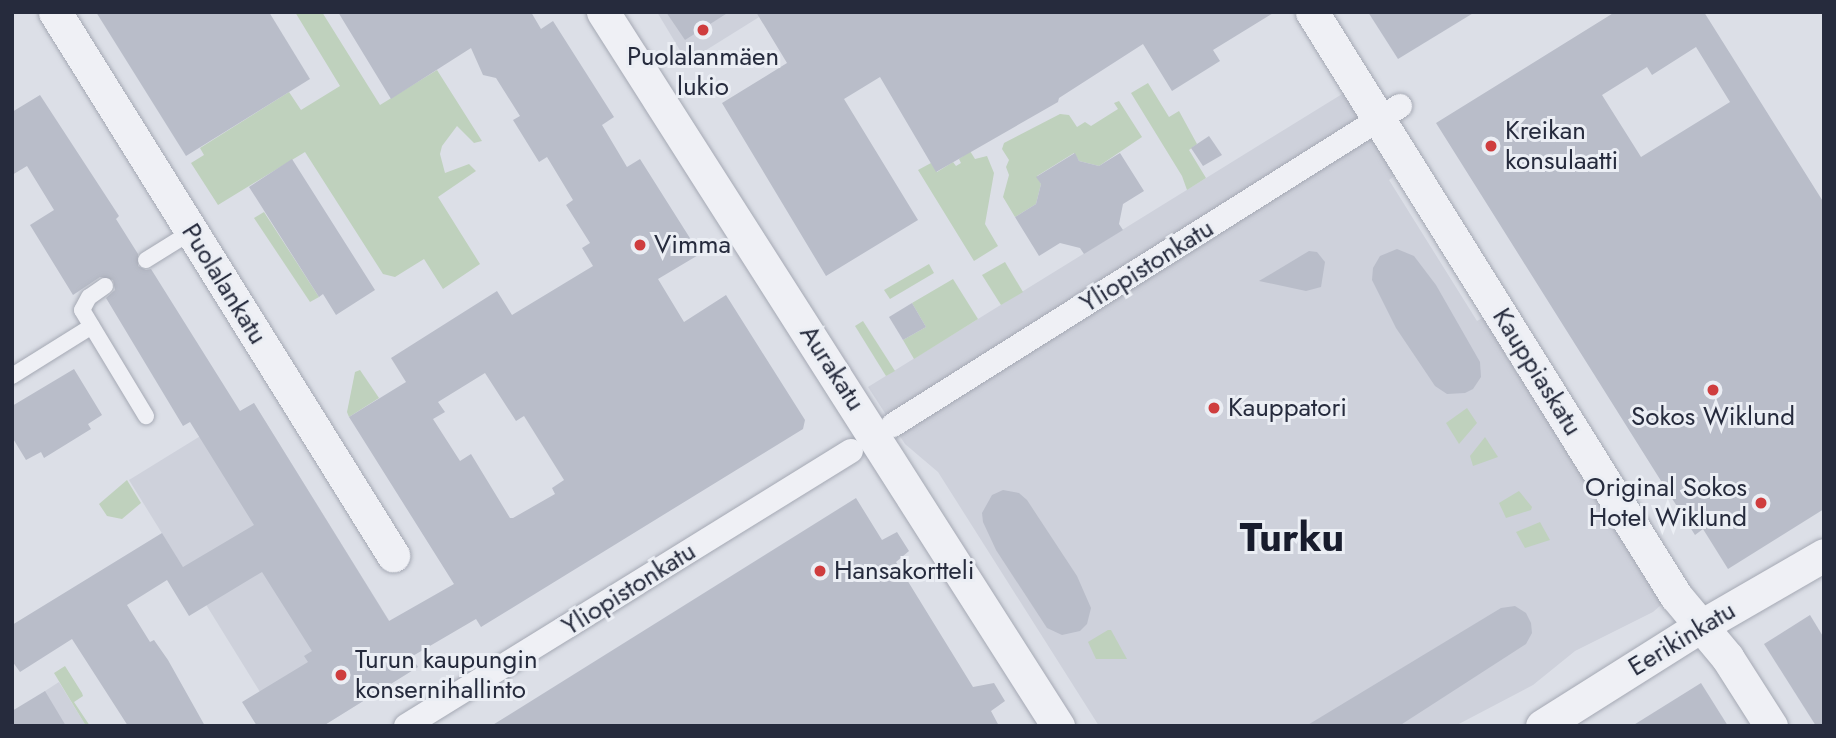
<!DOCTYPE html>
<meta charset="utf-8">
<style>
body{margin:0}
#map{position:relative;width:1836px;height:738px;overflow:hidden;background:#dcdfe7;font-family:Jost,sans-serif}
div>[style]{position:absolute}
.built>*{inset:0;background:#ced1db}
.green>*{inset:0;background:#bfd1bd}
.building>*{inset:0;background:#b9bdc9}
.roads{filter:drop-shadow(0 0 2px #a5a9b4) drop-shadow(0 0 2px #a5a9b4)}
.service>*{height:16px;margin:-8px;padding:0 8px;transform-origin:8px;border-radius:8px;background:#eff0f5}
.pedestrian>*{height:24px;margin:-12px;padding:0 12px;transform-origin:12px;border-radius:12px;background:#eff0f5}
.minor>*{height:33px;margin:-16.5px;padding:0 16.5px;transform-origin:16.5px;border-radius:16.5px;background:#eff0f5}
.dots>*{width:19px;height:19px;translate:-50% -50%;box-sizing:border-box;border:4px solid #ebeef4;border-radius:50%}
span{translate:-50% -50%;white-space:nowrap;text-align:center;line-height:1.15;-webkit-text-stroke:6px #ebeef4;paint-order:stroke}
.poi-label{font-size:26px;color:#262b3d}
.left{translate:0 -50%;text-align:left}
.right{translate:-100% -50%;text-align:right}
.street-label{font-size:26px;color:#262b3d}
.town-label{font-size:40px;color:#181c2d;font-weight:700}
.frame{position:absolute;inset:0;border:14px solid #262b3d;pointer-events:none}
</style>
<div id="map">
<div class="built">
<div style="clip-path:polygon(657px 12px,767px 12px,687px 62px)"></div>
<div style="clip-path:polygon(1347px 91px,1399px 173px,1389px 180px,1477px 321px,1488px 315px,1663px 597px,1661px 605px,1653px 612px,1575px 651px,1533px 685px,1455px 726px,1099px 726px,938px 472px,905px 444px,868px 387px)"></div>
<div style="clip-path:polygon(254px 403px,418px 667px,323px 726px,281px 726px,129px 480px)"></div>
<div style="clip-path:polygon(59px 682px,86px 726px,12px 726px,45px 691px)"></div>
</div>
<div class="green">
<div style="clip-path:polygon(295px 12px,322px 12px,380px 105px,437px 70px,482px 141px,474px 143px,457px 126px,442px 146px,440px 154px,445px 173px,469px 164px,476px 171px,438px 197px,480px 264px,443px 289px,424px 259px,395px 277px,383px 274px,305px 152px,218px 205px,191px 163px,204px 155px,200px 148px,289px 92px,301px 110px,340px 86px)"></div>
<div style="clip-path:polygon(1148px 83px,1169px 117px,1179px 111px,1197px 144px,1189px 150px,1206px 178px,1187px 190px,1182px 176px,1131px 93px)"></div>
<div style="clip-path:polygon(1119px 101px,1142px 137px,1099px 166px,1079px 161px,1074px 153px,1037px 176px,1041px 184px,1036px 204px,1015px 217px,1003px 197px,1009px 175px,1006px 167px,1009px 160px,1002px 149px,1004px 143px,1060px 114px,1069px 115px,1077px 127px,1085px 122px,1091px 126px,1118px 109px,1114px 103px)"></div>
<div style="clip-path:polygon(970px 151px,975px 159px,987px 156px,994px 173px,985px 224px,998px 246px,974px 261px,918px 170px,931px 163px,937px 172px,953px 162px,956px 166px,961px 163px,959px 159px)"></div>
<div style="clip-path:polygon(264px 212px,319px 297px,310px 302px,254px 218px)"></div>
<div style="clip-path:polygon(1005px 262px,1023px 292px,1001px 305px,982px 275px)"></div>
<div style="clip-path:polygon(929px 264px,934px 273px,890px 299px,884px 290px)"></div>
<div style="clip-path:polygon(953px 279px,978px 319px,914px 359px,903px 340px,926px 327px,912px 303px)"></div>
<div style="clip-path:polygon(863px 321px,895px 371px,886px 376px,855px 326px)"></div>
<div style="clip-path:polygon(360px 370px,379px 398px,349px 417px,347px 412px,355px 372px)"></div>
<div style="clip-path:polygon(1467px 408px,1477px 423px,1459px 444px,1446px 423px)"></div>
<div style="clip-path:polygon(1485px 437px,1498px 457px,1473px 466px,1470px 456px)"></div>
<div style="clip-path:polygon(127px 480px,141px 503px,122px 519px,107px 516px,99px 504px)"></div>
<div style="clip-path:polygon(1519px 491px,1532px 507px,1531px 510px,1506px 518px,1499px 503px)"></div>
<div style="clip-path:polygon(1540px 522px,1550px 540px,1525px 548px,1516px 532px)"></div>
<div style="clip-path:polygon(1108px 630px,1111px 630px,1127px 659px,1096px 659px,1088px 642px)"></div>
<div style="clip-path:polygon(65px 666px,82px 693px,83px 696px,74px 702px,90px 726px,86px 726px,54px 673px)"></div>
</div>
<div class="building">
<div style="clip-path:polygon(96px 12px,269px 12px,310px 79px,186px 156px)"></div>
<div style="clip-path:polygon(evenodd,338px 12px,531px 12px,541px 29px,553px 21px,614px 117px,602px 125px,627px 167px,640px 159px,700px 254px,658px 279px,684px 322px,726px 295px,805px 420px,803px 429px,481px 627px,476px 619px,411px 657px,418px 667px,323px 726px,257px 726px,242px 702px,308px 662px,304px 656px,312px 651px,262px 572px,189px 616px,167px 580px,127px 605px,150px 642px,154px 640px,168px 660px,205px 726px,128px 726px,72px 639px,20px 672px,12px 661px,12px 625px,162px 533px,183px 567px,254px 525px,190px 422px,183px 426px,106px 298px,115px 290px,113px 280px,100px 277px,73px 295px,30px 225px,54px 210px,27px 166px,12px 175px,12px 112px,40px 95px,119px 216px,116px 219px,138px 254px,138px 266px,146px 270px,151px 269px,240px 411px,254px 403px,389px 621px,454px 584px,349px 417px,406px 382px,391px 358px,497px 291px,512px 315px,593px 266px,582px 248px,590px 243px,566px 205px,573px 200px,547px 157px,539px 162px,513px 120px,520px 116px,496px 78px,483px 75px,471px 48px,391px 99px,338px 12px,485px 373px,516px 421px,524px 416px,564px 480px,552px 488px,555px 494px,513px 518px,510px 518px,471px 454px,460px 461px,433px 419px,445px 412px,438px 402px,485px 373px)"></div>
<div style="clip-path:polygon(666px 12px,729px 12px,685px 40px)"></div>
<div style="clip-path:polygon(756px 12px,1275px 12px,1213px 50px,1220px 61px,1172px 91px,1143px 44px,1059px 98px,1058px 102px,936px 172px,880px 77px,844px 99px,918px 220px,826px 276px,722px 103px,787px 63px)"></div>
<div style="clip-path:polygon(1368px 12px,1475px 12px,1398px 59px)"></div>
<div style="clip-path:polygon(evenodd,1615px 12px,1704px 12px,1824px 203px,1824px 509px,1728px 569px,1703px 529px,1695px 535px,1436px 123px,1615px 12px,1696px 47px,1730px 102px,1641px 157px,1602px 95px,1647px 67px,1652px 75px,1696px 47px)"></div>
<div style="clip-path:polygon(1209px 136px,1222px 155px,1203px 166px,1191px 148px)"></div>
<div style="clip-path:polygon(1075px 153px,1079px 161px,1099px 166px,1120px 153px,1144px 191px,1123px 204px,1119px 224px,1123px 230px,1084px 254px,1080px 248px,1060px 243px,1039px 256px,1015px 217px,1036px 204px,1041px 184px,1036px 177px)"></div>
<div style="clip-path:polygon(292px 159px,375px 290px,336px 315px,323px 294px,319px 297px,249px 187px)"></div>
<div style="clip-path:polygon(1397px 249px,1414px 256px,1436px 285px,1480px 362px,1481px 377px,1473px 389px,1465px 393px,1447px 394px,1435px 386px,1396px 328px,1372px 280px,1373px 268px,1380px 256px)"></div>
<div style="clip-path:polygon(1309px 251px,1317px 252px,1325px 262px,1321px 287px,1306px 291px,1259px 281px)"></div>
<div style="clip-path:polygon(912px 303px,926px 327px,903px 340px,889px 317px)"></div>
<div style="clip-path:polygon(74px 369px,102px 415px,88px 424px,91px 429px,44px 458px,41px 452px,26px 460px,12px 437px,12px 406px)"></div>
<div style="clip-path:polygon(1003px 490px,1019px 493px,1027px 500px,1077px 576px,1091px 608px,1087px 624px,1080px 631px,1062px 635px,1047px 628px,996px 550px,983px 522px,982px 513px,992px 495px)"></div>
<div style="clip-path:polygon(856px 498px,882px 540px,897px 532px,909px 551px,896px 562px,973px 687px,994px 683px,1005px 701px,991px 711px,999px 726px,491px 726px)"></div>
<div style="clip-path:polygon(1515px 606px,1526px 613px,1531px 623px,1532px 633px,1526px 644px,1399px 726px,1306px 726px,1501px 608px)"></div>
<div style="clip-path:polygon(1810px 615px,1824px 638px,1824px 726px,1816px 726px,1764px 644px)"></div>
<div style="clip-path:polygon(1701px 683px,1728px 726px,1632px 726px)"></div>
<div style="clip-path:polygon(45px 691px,66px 726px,12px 726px,12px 711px)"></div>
</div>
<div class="roads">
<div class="service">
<div style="left:146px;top:260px;width:53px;rotate:-31.9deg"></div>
<div style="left:105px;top:286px;width:19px;rotate:145deg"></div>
<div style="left:89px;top:297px;width:15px;rotate:118deg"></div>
<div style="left:82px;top:310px;width:124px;rotate:58.9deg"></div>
<div style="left:12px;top:376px;width:94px;rotate:-32deg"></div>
</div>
<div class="pedestrian">
<div style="left:893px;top:425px;width:599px;rotate:-32.18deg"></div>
<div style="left:406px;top:726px;width:523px;rotate:-31.72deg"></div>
</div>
<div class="minor">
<div style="left:55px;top:12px;width:640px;rotate:58.1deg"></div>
<div style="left:603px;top:12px;width:847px;rotate:57.49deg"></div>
<div style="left:1312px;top:12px;width:688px;rotate:58.07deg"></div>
<div style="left:1676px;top:596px;width:80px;rotate:50.1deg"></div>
<div style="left:1727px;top:657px;width:82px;rotate:57.5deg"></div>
<div style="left:1542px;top:726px;width:188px;rotate:-32.2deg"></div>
<div style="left:1701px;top:626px;width:142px;rotate:-30deg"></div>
</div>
</div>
<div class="dots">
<div style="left:703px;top:30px;background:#cf3d3e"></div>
<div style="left:1491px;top:146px;background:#cf3d3e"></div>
<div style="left:640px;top:245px;background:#cf3d3e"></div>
<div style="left:1713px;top:390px;background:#cf3d3e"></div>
<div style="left:1214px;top:408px;background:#cf3d3e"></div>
<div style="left:1761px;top:503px;background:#cf3d3e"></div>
<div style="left:820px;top:571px;background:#cf3d3e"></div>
<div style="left:341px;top:675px;background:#cf3d3e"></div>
</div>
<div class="poi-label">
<span style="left:703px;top:72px">Puolalanmäen<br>lukio</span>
<span class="left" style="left:1505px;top:146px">Kreikan<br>konsulaatti</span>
<span class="left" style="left:654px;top:245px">Vimma</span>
<span class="left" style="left:1228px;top:408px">Kauppatori</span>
<span style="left:1713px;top:417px">Sokos Wiklund</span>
<span class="right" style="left:1747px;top:503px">Original Sokos<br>Hotel Wiklund</span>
<span class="left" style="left:834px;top:571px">Hansakortteli</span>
<span class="left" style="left:355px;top:675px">Turun kaupungin<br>konsernihallinto</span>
</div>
<div class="street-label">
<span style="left:1147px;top:266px;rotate:-32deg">Yliopistonkatu</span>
<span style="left:224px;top:284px;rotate:58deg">Puolalankatu</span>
<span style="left:832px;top:368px;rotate:57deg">Aurakatu</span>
<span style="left:1537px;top:372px;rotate:58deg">Kauppiaskatu</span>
<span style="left:629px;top:589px;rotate:-32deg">Yliopistonkatu</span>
<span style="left:1682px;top:639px;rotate:-31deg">Eerikinkatu</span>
</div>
<div class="town-label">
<span style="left:1292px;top:537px">Turku</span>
</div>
<div class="frame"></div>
</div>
